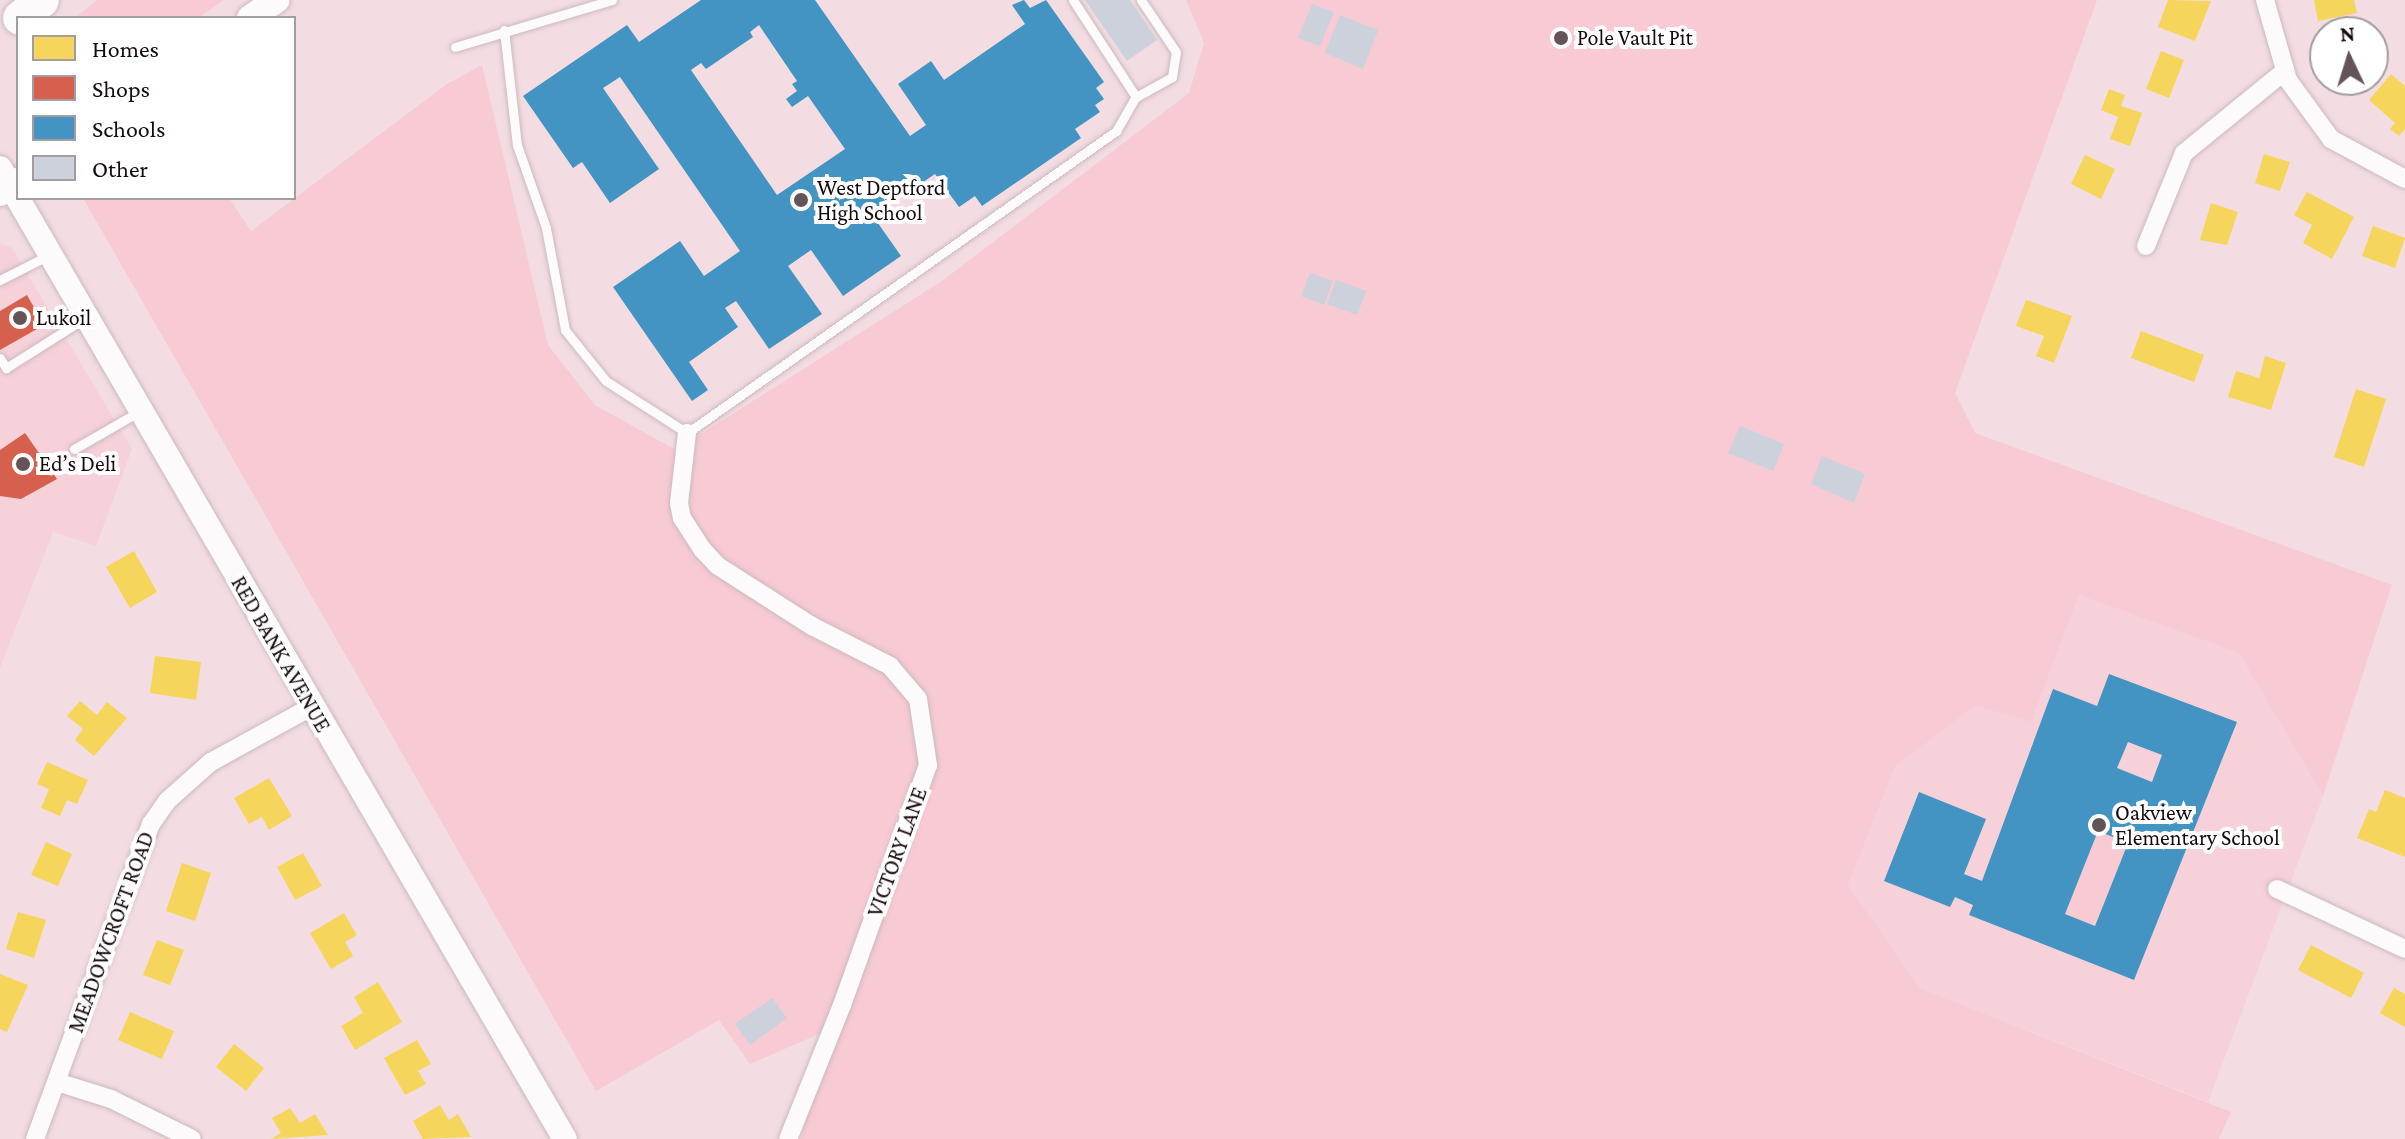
<!DOCTYPE html>
<meta charset="utf-8">
<style>
body{margin:0}
#map{position:relative;width:2405px;height:1139px;overflow:hidden;background:#f3dde2;font-family:"Crimson Pro",serif}
div>[style]{position:absolute}
.built>*{inset:0;background:#f6d1d9}
.green>*{inset:0;background:#f8cad4}
.homes>*{inset:0;background:#f6d55c}
.shops>*{inset:0;background:#d6604d}
.schools>*{inset:0;background:#4393c3}
.building>*{inset:0;background:#ccd1dc}
.roads{filter:drop-shadow(0 0 2px #cbbabe) drop-shadow(0 0 2px #cbbabe)}
.service>*{height:9px;margin:-4.5px;padding:0 4.5px;transform-origin:4.5px;border-radius:4.5px;background:#fdfafb}
.minor>*{height:18px;margin:-9px;padding:0 9px;transform-origin:9px;border-radius:9px;background:#fdfafb}
.tertiary>*{height:24px;margin:-12px;padding:0 12px;transform-origin:12px;border-radius:12px;background:#fdfafb}
.secondary>*{height:26px;margin:-13px;padding:0 13px;transform-origin:13px;border-radius:13px;background:#fdfafb}
.motorway>*{height:34px;margin:-17px;padding:0 17px;transform-origin:17px;border-radius:17px;background:#fdfafb}
.dots>*{width:22px;height:22px;translate:-50% -50%;box-sizing:border-box;border:4px solid #fff;border-radius:50%}
span{translate:-50% -50%;white-space:nowrap;text-align:center;line-height:1.15;-webkit-text-stroke:8px #fff;paint-order:stroke}
.poi-label{font-size:22px;color:#170a0d}
.left{translate:0 -50%;text-align:left}
.street-label{font-size:22px;color:#170a0d}
.legend{position:absolute;left:16px;top:16px;width:280px;height:184px;box-sizing:border-box;background:#fff;border:2px solid #a29d9e;margin:0;padding:10px 14px;list-style:none;font-size:24px;color:#170a0d}
.legend li{display:flex;align-items:center;gap:16px;height:40px}
.legend b{width:40px;border:2px solid #a29d9e}
.north{position:absolute;left:2309px;top:16px;width:80px;height:80px;box-sizing:border-box;background:#fff;border:2px solid #a29d9e;border-radius:50%;rotate:356deg;font-size:22px;font-weight:700;line-height:32px;text-align:center;color:#170a0d}
.north::after{content:'';display:block;margin:auto;width:28px;height:36px;background:#645458;clip-path:polygon(50% 0,100% 100%,50% 72%,0 100%)}
</style>
<div id="map">
<div class="built">
<div style="clip-path:polygon(0 243px,12px 248px,132px 449px,96px 546px,53px 532px,0 668px)"></div>
<div style="clip-path:polygon(2079px 595px,2239px 653px,2323px 796px,2208px 1102px,1920px 988px,1848px 885px,1895px 767px,1975px 704px,2031px 722px)"></div>
</div>
<div class="green">
<div style="clip-path:polygon(97px 0,224px 0,198px 18px,75px 18px)"></div>
<div style="clip-path:polygon(1186px 0,2097px 0,1955px 393px,1975px 433px,2392px 585px,2323px 796px,2239px 653px,2079px 595px,2031px 722px,1975px 705px,1895px 767px,1848px 885px,1920px 988px,2231px 1112px,2219px 1139px,801px 1139px,828px 1030px,750px 1064px,719px 1020px,596px 1091px,83px 198px,229px 198px,251px 231px,447px 84px,482px 65px,548px 345px,595px 405px,676px 450px,942px 281px,1189px 93px,1204px 43px)"></div>
<div style="clip-path:polygon(2098px 831px,2128px 843px,2095px 926px,2065px 914px)"></div>
</div>
<div class="homes">
<div style="clip-path:polygon(2168px 0,2211px 1px,2195px 41px,2158px 27px)"></div>
<div style="clip-path:polygon(2314px 0,2354px 0,2357px 13px,2318px 21px)"></div>
<div style="clip-path:polygon(2161px 51px,2184px 60px,2169px 98px,2146px 89px)"></div>
<div style="clip-path:polygon(2391px 74px,2405px 86px,2405px 129px,2399px 136px,2390px 129px,2395px 123px,2369px 100px)"></div>
<div style="clip-path:polygon(2109px 89px,2125px 95px,2121px 106px,2142px 113px,2130px 146px,2110px 139px,2118px 117px,2101px 110px)"></div>
<div style="clip-path:polygon(2264px 154px,2290px 162px,2280px 191px,2255px 183px)"></div>
<div style="clip-path:polygon(2085px 155px,2115px 169px,2101px 199px,2071px 184px)"></div>
<div style="clip-path:polygon(2307px 192px,2354px 217px,2332px 259px,2303px 243px,2312px 225px,2294px 215px)"></div>
<div style="clip-path:polygon(2211px 203px,2238px 212px,2227px 245px,2200px 240px)"></div>
<div style="clip-path:polygon(2373px 226px,2405px 238px,2395px 268px,2362px 256px)"></div>
<div style="clip-path:polygon(2026px 300px,2072px 316px,2054px 363px,2036px 356px,2044px 336px,2016px 326px)"></div>
<div style="clip-path:polygon(2141px 331px,2204px 355px,2194px 382px,2131px 358px)"></div>
<div style="clip-path:polygon(2265px 356px,2286px 363px,2271px 410px,2228px 397px,2236px 371px,2259px 378px)"></div>
<div style="clip-path:polygon(2356px 389px,2386px 399px,2364px 467px,2334px 457px)"></div>
<div style="clip-path:polygon(134px 551px,157px 592px,130px 608px,106px 567px)"></div>
<div style="clip-path:polygon(155px 656px,201px 662px,196px 700px,150px 693px)"></div>
<div style="clip-path:polygon(80px 701px,97px 715px,107px 702px,127px 718px,94px 756px,75px 740px,83px 729px,67px 716px)"></div>
<div style="clip-path:polygon(47px 762px,88px 780px,77px 804px,67px 800px,60px 816px,41px 808px,49px 789px,37px 784px)"></div>
<div style="clip-path:polygon(269px 778px,292px 816px,269px 830px,262px 817px,249px 824px,234px 798px)"></div>
<div style="clip-path:polygon(2385px 790px,2405px 798px,2405px 857px,2357px 838px,2369px 809px,2376px 812px)"></div>
<div style="clip-path:polygon(46px 842px,72px 854px,58px 886px,31px 875px)"></div>
<div style="clip-path:polygon(303px 853px,322px 886px,295px 900px,277px 867px)"></div>
<div style="clip-path:polygon(182px 863px,211px 873px,195px 921px,166px 911px)"></div>
<div style="clip-path:polygon(18px 912px,46px 920px,34px 958px,6px 949px)"></div>
<div style="clip-path:polygon(344px 913px,357px 935px,345px 942px,353px 956px,331px 969px,310px 933px)"></div>
<div style="clip-path:polygon(157px 940px,184px 950px,170px 985px,143px 975px)"></div>
<div style="clip-path:polygon(2311px 945px,2364px 973px,2351px 998px,2298px 970px)"></div>
<div style="clip-path:polygon(0 974px,28px 985px,7px 1032px,0 1029px)"></div>
<div style="clip-path:polygon(378px 982px,402px 1022px,355px 1050px,341px 1026px,363px 1013px,354px 997px)"></div>
<div style="clip-path:polygon(2394px 988px,2405px 994px,2405px 1027px,2380px 1013px)"></div>
<div style="clip-path:polygon(130px 1012px,174px 1031px,162px 1059px,118px 1040px)"></div>
<div style="clip-path:polygon(417px 1040px,431px 1064px,418px 1071px,426px 1084px,405px 1095px,384px 1058px)"></div>
<div style="clip-path:polygon(234px 1044px,264px 1068px,246px 1091px,216px 1067px)"></div>
<div style="clip-path:polygon(440px 1105px,449px 1120px,458px 1114px,471px 1137px,423px 1139px,413px 1121px)"></div>
<div style="clip-path:polygon(290px 1108px,300px 1123px,315px 1114px,328px 1135px,271px 1139px,281px 1133px,272px 1118px)"></div>
</div>
<div class="shops">
<div style="clip-path:polygon(27px 295px,44px 325px,0 350px,0 311px)"></div>
<div style="clip-path:polygon(25px 433px,57px 479px,21px 499px,0 496px,0 450px)"></div>
</div>
<div class="schools">
<div style="clip-path:polygon(evenodd,701px 0,815px 0,910px 136px,926px 125px,898px 84px,931px 61px,944px 80px,1025px 24px,1012px 5px,1024px 0,1030px 8px,1046px 0,1104px 82px,1096px 88px,1104px 99px,1095px 105px,1100px 112px,1075px 129px,1081px 138px,982px 206px,975px 196px,959px 207px,935px 174px,873px 216px,901px 256px,843px 296px,811px 250px,788px 266px,822px 314px,769px 349px,736px 301px,725px 308px,738px 327px,689px 362px,708px 390px,692px 401px,613px 287px,680px 241px,704px 276px,740px 251px,620px 77px,603px 88px,659px 169px,610px 203px,582px 162px,573px 168px,523px 96px,627px 25px,639px 42px,701px 0,759px 25px,797px 81px,792px 84px,797px 91px,786px 99px,792px 107px,808px 96px,845px 149px,777px 195px,691px 70px,701px 63px,706px 69px,753px 37px,750px 32px,759px 25px)"></div>
<div style="clip-path:polygon(evenodd,2109px 674px,2237px 722px,2134px 980px,1969px 915px,1973px 905px,1955px 897px,1950px 907px,1884px 881px,1919px 792px,1986px 819px,1964px 874px,1982px 881px,2053px 689px,2097px 706px,2109px 674px,2128px 742px,2162px 755px,2152px 782px,2117px 768px,2128px 742px,2109px 674px,2098px 831px,2128px 843px,2095px 926px,2065px 914px,2098px 831px)"></div>
</div>
<div class="building">
<div style="clip-path:polygon(1085px 0,1130px 0,1157px 40px,1127px 61px)"></div>
<div style="clip-path:polygon(1312px 4px,1334px 12px,1320px 46px,1298px 38px)"></div>
<div style="clip-path:polygon(1340px 15px,1378px 30px,1363px 69px,1325px 53px)"></div>
<div style="clip-path:polygon(1310px 273px,1333px 281px,1324px 305px,1301px 296px)"></div>
<div style="clip-path:polygon(1336px 280px,1366px 291px,1357px 315px,1327px 304px)"></div>
<div style="clip-path:polygon(1740px 426px,1784px 444px,1773px 471px,1728px 453px)"></div>
<div style="clip-path:polygon(1822px 456px,1865px 474px,1854px 503px,1811px 484px)"></div>
<div style="clip-path:polygon(772px 998px,787px 1018px,750px 1045px,735px 1024px)"></div>
</div>
<div class="roads">
<div class="service">
<div style="left:1073px;top:0;width:116px;rotate:57deg"></div>
<div style="left:1136px;top:97px;width:41px;rotate:-29.1deg"></div>
<div style="left:1172px;top:77px;width:25px;rotate:-81deg"></div>
<div style="left:1176px;top:52px;width:63px;rotate:-123.9deg"></div>
<div style="left:504px;top:30px;width:116px;rotate:83.6deg"></div>
<div style="left:517px;top:145px;width:88px;rotate:70.7deg"></div>
<div style="left:546px;top:228px;width:104px;rotate:79.4deg"></div>
<div style="left:565px;top:330px;width:65px;rotate:51.2deg"></div>
<div style="left:606px;top:381px;width:96px;rotate:32.7deg"></div>
<div style="left:687px;top:433px;width:525px;rotate:-35.14deg"></div>
<div style="left:1116px;top:131px;width:39px;rotate:-60deg"></div>
<div style="left:455px;top:47px;width:164px;rotate:-16.7deg"></div>
<div style="left:0;top:280px;width:55px;rotate:-27deg"></div>
<div style="left:0;top:358px;width:12px;rotate:59deg"></div>
<div style="left:6px;top:368px;width:93px;rotate:-32.3deg"></div>
<div style="left:74px;top:449px;width:76px;rotate:-29.9deg"></div>
</div>
<div class="minor">
<div style="left:2265px;top:0;width:83px;rotate:74deg"></div>
<div style="left:2288px;top:80px;width:73px;rotate:53.9deg"></div>
<div style="left:2331px;top:139px;width:84px;rotate:28.4deg"></div>
<div style="left:2146px;top:246px;width:100px;rotate:-67.8deg"></div>
<div style="left:2184px;top:153px;width:130px;rotate:-39.1deg"></div>
<div style="left:687px;top:433px;width:70px;rotate:96.5deg"></div>
<div style="left:679px;top:503px;width:15px;rotate:79deg"></div>
<div style="left:682px;top:518px;width:37px;rotate:57deg"></div>
<div style="left:702px;top:549px;width:23px;rotate:47deg"></div>
<div style="left:718px;top:566px;width:112px;rotate:32.6deg"></div>
<div style="left:812px;top:626px;width:88px;rotate:27.1deg"></div>
<div style="left:890px;top:666px;width:43px;rotate:49.7deg"></div>
<div style="left:918px;top:699px;width:67px;rotate:81.4deg"></div>
<div style="left:928px;top:765px;width:255px;rotate:109.7deg"></div>
<div style="left:842px;top:1005px;width:144px;rotate:111.9deg"></div>
<div style="left:2277px;top:889px;width:141px;rotate:25.1deg"></div>
<div style="left:57px;top:1082px;width:57px;rotate:17.5deg"></div>
<div style="left:111px;top:1099px;width:90px;rotate:26.3deg"></div>
<div style="left:35px;top:1139px;width:336px;rotate:-69.8deg"></div>
<div style="left:151px;top:824px;width:28px;rotate:-55deg"></div>
<div style="left:167px;top:801px;width:59px;rotate:-41.6deg"></div>
<div style="left:211px;top:762px;width:114px;rotate:-28.8deg"></div>
</div>
<div class="tertiary">
<div style="left:0;top:168px;width:1123px;rotate:59.81deg"></div>
</div>
<div class="secondary">
<div style="left:250px;top:18px;width:32px;rotate:-34deg"></div>
<div style="left:0;top:193px;width:22px;rotate:-34deg"></div>
</div>
<div class="motorway">
<div style="left:20px;top:18px;width:28px;rotate:-39deg"></div>
</div>
</div>
<div class="dots">
<div style="left:1561px;top:38px;background:#645458"></div>
<div style="left:801px;top:200px;background:#645458"></div>
<div style="left:20px;top:318px;background:#645458"></div>
<div style="left:23px;top:464px;background:#645458"></div>
<div style="left:2099px;top:825px;background:#645458"></div>
</div>
<div class="poi-label">
<span class="left" style="left:1577px;top:38px">Pole Vault Pit</span>
<span class="left" style="left:817px;top:200px">West Deptford<br>High School</span>
<span class="left" style="left:36px;top:318px">Lukoil</span>
<span class="left" style="left:39px;top:464px">Ed’s Deli</span>
<span class="left" style="left:2115px;top:825px">Oakview<br>Elementary School</span>
</div>
<div class="street-label">
<span style="left:281px;top:654px;rotate:60deg">RED BANK AVENUE</span>
<span style="left:897px;top:852px;rotate:-70deg">VICTORY LANE</span>
<span style="left:111px;top:932px;rotate:-70deg">MEADOWCROFT ROAD</span>
</div>
<ul class="legend">
<li><b style="height:22px;background:#f6d55c"></b>Homes</li>
<li><b style="height:22px;background:#d6604d"></b>Shops</li>
<li><b style="height:22px;background:#4393c3"></b>Schools</li>
<li><b style="height:22px;background:#ccd1dc"></b>Other</li>
</ul>
<div class="north">N</div>
</div>
